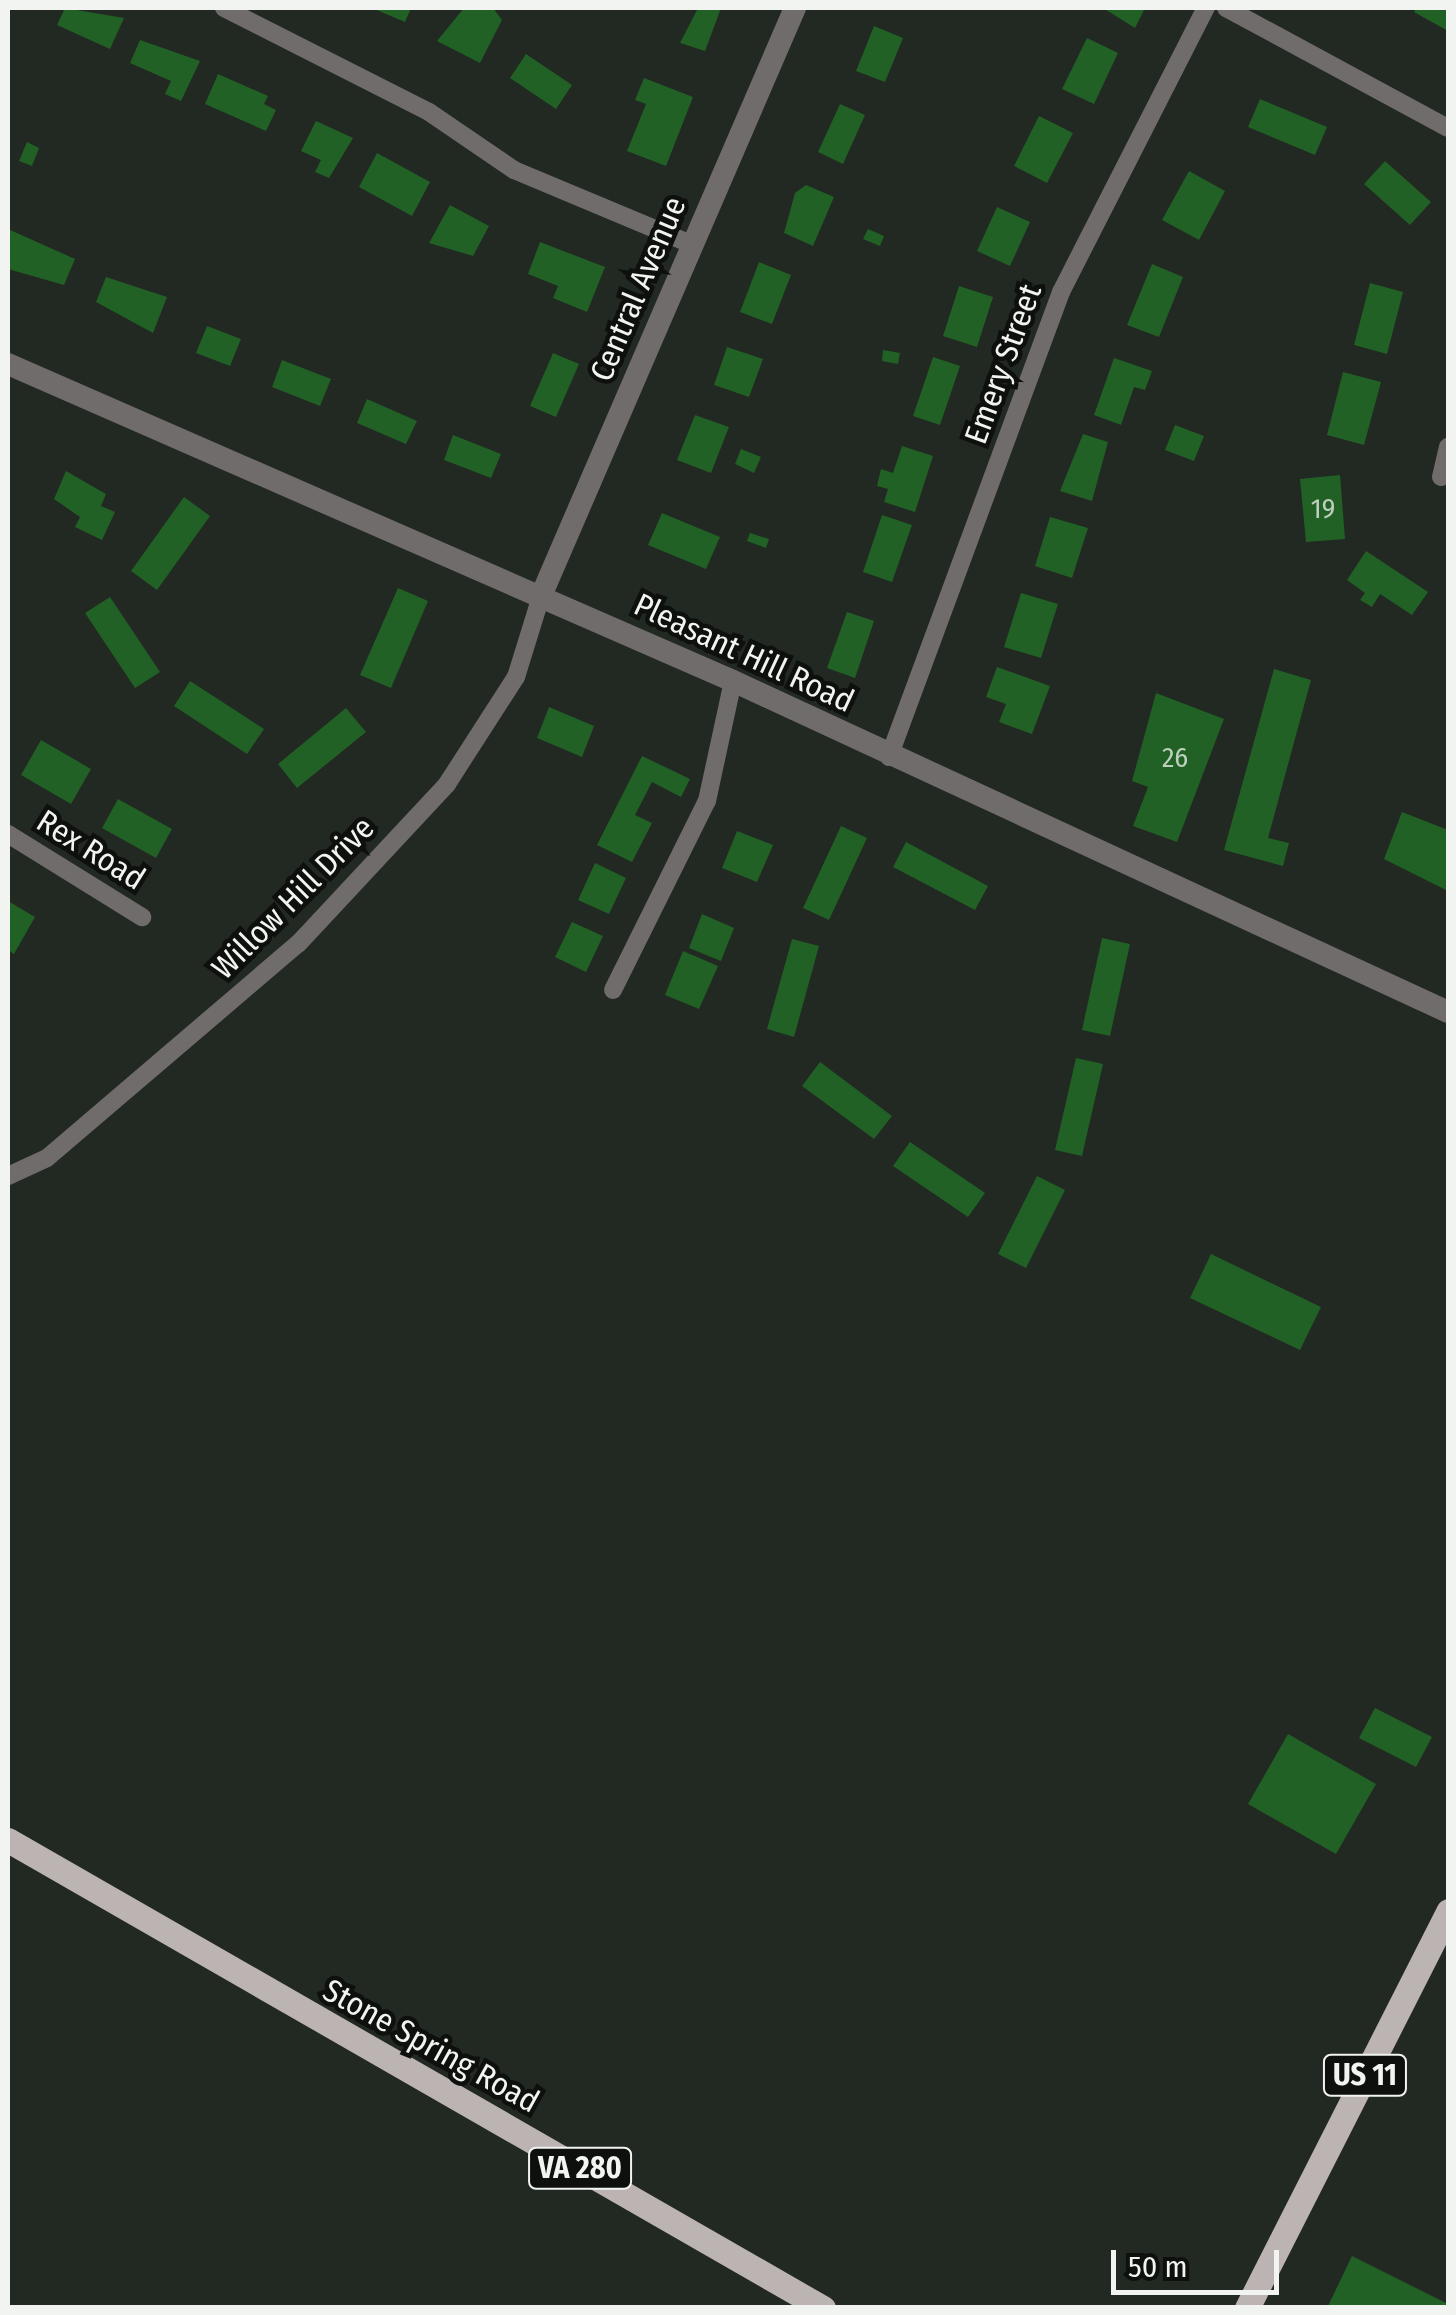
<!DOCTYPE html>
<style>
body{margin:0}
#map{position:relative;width:1456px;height:2315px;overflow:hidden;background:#222822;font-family:"Fira Sans Condensed",sans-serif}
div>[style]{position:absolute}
.building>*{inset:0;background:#216125}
.minor>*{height:18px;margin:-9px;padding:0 9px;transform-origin:9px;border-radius:9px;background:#716c6c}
.tertiary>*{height:22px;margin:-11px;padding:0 11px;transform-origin:11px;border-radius:11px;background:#716c6c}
.primary>*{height:25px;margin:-12.5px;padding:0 12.5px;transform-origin:12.5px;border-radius:12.5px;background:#bcb3b3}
span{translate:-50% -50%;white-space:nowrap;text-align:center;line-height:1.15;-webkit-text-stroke:9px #0d100d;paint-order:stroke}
.number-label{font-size:28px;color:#bdcfbd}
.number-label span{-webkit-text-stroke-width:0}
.shield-label span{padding:2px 8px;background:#0d100d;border:2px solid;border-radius:8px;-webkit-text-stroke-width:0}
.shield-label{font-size:30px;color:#f1f4f0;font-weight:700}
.street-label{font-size:32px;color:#f1f4f0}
.frame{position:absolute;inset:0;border:10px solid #f1f4f0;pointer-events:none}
.scale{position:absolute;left:1111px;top:2250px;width:168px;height:45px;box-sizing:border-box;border:5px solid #f1f4f0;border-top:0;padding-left:12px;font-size:30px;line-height:35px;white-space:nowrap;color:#f1f4f0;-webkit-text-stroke:8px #0d100d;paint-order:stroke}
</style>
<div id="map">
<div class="building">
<div style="clip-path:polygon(65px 8px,124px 18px,110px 49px,57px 25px)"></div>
<div style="clip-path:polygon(372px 8px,411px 8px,405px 22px)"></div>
<div style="clip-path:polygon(464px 8px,493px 8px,502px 20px,480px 63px,437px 41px)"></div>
<div style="clip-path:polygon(698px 8px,721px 8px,705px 51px,680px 43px)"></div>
<div style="clip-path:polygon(1103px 8px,1145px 8px,1135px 28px)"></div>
<div style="clip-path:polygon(1416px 8px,1448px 8px,1448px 31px,1414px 12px)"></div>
<div style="clip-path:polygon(874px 26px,903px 38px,885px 82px,856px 71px)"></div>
<div style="clip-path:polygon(1087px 38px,1118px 53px,1094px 104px,1062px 89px)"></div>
<div style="clip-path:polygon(140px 40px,200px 61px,181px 101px,165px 94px,171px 81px,130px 63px)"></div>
<div style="clip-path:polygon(526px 54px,572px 85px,556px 109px,510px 78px)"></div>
<div style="clip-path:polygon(218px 74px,268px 96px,264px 104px,276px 110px,266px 131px,205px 104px)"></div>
<div style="clip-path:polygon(644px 78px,693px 97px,666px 166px,627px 151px,646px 104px,635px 100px)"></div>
<div style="clip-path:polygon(1260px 99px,1327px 127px,1315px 155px,1248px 127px)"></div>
<div style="clip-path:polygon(840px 104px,865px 115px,843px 164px,818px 152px)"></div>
<div style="clip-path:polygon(1039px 116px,1073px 133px,1047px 183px,1014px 166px)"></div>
<div style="clip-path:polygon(316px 121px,353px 138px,329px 178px,315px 172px,321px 160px,301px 151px)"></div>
<div style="clip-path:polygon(27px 142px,39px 148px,32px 166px,19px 161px)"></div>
<div style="clip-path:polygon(377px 153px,430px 182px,412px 216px,359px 187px)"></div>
<div style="clip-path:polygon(1385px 161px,1431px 202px,1410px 225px,1364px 184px)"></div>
<div style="clip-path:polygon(1189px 171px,1225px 191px,1199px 240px,1162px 220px)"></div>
<div style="clip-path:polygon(806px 185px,834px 197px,813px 246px,784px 233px,795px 193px)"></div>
<div style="clip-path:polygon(450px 205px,489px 226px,473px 256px,429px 243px)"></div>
<div style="clip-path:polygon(997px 207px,1030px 222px,1010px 266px,977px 251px)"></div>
<div style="clip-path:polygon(8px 229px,75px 259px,64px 285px,8px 269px)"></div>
<div style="clip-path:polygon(868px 229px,884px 236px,880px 246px,863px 239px)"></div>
<div style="clip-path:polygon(540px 242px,605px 267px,587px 312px,553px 298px,558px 286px,528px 274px)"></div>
<div style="clip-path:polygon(759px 262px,791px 275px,772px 324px,740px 312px)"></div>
<div style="clip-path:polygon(1152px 264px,1183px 277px,1159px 337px,1127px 325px)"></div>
<div style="clip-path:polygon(106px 277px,167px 297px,153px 333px,96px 302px)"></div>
<div style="clip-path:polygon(1370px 283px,1403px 292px,1387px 354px,1354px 345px)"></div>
<div style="clip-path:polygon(959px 286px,993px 297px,977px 347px,943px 336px)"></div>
<div style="clip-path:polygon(207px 326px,241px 339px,230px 366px,196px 353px)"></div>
<div style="clip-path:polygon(727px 347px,763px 359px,749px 397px,714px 385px)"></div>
<div style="clip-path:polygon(883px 350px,900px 353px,898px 364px,882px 361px)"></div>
<div style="clip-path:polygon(553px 353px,579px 364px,556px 417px,530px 406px)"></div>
<div style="clip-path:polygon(933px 357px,960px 366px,940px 425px,913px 416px)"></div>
<div style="clip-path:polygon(1114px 358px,1152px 371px,1145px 390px,1134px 387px,1121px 425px,1094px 415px)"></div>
<div style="clip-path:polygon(282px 360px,331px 379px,320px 406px,272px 387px)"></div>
<div style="clip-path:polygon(1343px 372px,1381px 382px,1364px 445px,1327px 435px)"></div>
<div style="clip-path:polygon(367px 399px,417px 421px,406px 444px,357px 423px)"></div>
<div style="clip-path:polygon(695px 415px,729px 427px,711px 473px,677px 460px)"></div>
<div style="clip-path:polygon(1175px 425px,1204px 436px,1194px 461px,1165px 450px)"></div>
<div style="clip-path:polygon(1083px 434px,1108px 442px,1092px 501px,1060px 491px)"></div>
<div style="clip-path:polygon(453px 435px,501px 454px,491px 478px,444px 460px)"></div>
<div style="clip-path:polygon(902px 446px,933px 456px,915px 512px,884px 502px,888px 489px,877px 486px,881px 469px,893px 473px)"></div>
<div style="clip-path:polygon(741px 449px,761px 457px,754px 473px,735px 464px)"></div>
<div style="clip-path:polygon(66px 471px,106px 494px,101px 506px,115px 512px,102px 540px,75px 527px,80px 517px,54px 499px)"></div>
<div style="clip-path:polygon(1340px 475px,1345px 539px,1306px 542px,1300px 479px)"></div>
<div style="clip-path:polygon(184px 497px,210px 516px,157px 590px,131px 571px)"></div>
<div style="clip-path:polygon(662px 513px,720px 537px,706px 569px,648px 545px)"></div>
<div style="clip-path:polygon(882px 515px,912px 525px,892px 582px,863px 572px)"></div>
<div style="clip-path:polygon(1050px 517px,1088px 528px,1072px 578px,1035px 566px)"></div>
<div style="clip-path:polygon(750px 533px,769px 539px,766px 548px,747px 541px)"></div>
<div style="clip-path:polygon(1366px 551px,1428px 592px,1412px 615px,1380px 594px,1372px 607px,1360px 600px,1365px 593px,1347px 580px)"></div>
<div style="clip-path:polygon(398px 588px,428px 601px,391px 688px,360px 675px)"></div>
<div style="clip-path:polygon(1021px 593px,1058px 604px,1041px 658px,1004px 647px)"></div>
<div style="clip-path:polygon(110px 597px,160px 672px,135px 688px,85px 613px)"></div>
<div style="clip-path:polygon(847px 612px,874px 621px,855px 678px,827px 668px)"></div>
<div style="clip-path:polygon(997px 667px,1050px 686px,1032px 734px,999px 722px,1006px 704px,986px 697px)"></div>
<div style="clip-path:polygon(1274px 669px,1311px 680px,1268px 838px,1289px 843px,1283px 866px,1224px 850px)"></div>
<div style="clip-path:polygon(190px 681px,264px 729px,247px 754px,174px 706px)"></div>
<div style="clip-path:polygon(1156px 693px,1224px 719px,1177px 842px,1133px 826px,1148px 787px,1132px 781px)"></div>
<div style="clip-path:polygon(549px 707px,594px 726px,582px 757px,537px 738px)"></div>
<div style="clip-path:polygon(346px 708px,366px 732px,297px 788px,278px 764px)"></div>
<div style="clip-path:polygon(41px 740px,91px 769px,71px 804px,21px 775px)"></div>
<div style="clip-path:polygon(642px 756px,690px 779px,681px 797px,652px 782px,635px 815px,652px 823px,632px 862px,597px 845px)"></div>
<div style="clip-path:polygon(118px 799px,172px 829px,156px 858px,102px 828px)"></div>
<div style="clip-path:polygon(1402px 812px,1448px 830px,1448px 891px,1384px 859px)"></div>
<div style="clip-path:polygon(841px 826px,867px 838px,829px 920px,803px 908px)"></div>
<div style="clip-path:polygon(737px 831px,773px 845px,757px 882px,722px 868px)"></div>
<div style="clip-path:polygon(906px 842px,988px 886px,975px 910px,893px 867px)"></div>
<div style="clip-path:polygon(595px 863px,626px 878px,609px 914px,578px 900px)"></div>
<div style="clip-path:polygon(8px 901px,35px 917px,14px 954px,8px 950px)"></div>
<div style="clip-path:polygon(702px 914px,734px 928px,721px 961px,689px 948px)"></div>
<div style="clip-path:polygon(572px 922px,603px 936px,586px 972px,555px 957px)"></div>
<div style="clip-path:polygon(1102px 938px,1130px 944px,1110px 1036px,1082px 1030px)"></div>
<div style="clip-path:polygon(792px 939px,819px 946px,794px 1037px,767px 1029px)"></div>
<div style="clip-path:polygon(683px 951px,718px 966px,699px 1009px,665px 995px)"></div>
<div style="clip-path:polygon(1076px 1058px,1103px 1064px,1082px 1156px,1055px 1150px)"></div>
<div style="clip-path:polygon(820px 1062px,892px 1116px,874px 1139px,802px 1086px)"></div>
<div style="clip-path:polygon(910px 1142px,985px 1193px,968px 1217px,893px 1166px)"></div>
<div style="clip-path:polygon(1037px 1176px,1065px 1190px,1026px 1268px,998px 1254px)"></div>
<div style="clip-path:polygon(1211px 1254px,1321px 1307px,1300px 1350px,1190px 1298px)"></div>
<div style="clip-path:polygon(1375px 1708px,1432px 1737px,1416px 1767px,1359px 1738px)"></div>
<div style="clip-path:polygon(1288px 1734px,1376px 1784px,1336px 1854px,1248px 1804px)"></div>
<div style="clip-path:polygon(1352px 2256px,1448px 2304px,1448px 2308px,1327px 2308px)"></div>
</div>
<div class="minor">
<div style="left:224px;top:8px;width:230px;rotate:26.9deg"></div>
<div style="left:429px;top:112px;width:103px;rotate:34.3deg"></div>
<div style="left:514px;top:170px;width:192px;rotate:22.7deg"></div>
<div style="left:1226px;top:8px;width:252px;rotate:28.4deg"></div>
<div style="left:1441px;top:477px;width:31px;rotate:-77deg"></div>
<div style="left:889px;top:757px;width:496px;rotate:-69.7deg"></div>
<div style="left:1061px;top:292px;width:319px;rotate:-63deg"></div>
<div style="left:8px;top:834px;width:158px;rotate:31.8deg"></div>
<div style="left:613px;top:990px;width:211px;rotate:-63.6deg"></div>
<div style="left:707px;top:801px;width:123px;rotate:-77.8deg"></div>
<div style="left:8px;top:1176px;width:43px;rotate:-24.8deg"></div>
<div style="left:47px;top:1158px;width:330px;rotate:-40.5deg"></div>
<div style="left:298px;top:944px;width:219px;rotate:-47deg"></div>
<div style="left:447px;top:784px;width:127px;rotate:-57.2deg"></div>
<div style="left:516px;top:677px;width:85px;rotate:-72.8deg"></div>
</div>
<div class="tertiary">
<div style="left:8px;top:364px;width:791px;rotate:23.62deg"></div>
<div style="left:733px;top:681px;width:788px;rotate:24.84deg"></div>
<div style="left:541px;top:596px;width:641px;rotate:-66.64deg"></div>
</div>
<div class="primary">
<div style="left:8px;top:1840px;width:940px;rotate:29.87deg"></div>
<div style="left:1247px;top:2308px;width:445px;rotate:-63.1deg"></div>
</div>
<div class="number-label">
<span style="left:1323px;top:509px">19</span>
<span style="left:1175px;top:758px">26</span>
</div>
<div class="shield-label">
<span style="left:1365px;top:2075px">US 11</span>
<span style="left:580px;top:2168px">VA 280</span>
</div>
<div class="street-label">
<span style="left:638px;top:289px;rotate:-67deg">Central Avenue</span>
<span style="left:1003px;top:364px;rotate:-70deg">Emery Street</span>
<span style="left:744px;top:653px;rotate:25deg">Pleasant Hill Road</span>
<span style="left:91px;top:850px;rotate:32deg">Rex Road</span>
<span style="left:293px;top:898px;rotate:-45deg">Willow Hill Drive</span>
<span style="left:431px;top:2046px;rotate:29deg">Stone Spring Road</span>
</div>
<div class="frame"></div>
<div class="scale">50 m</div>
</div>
